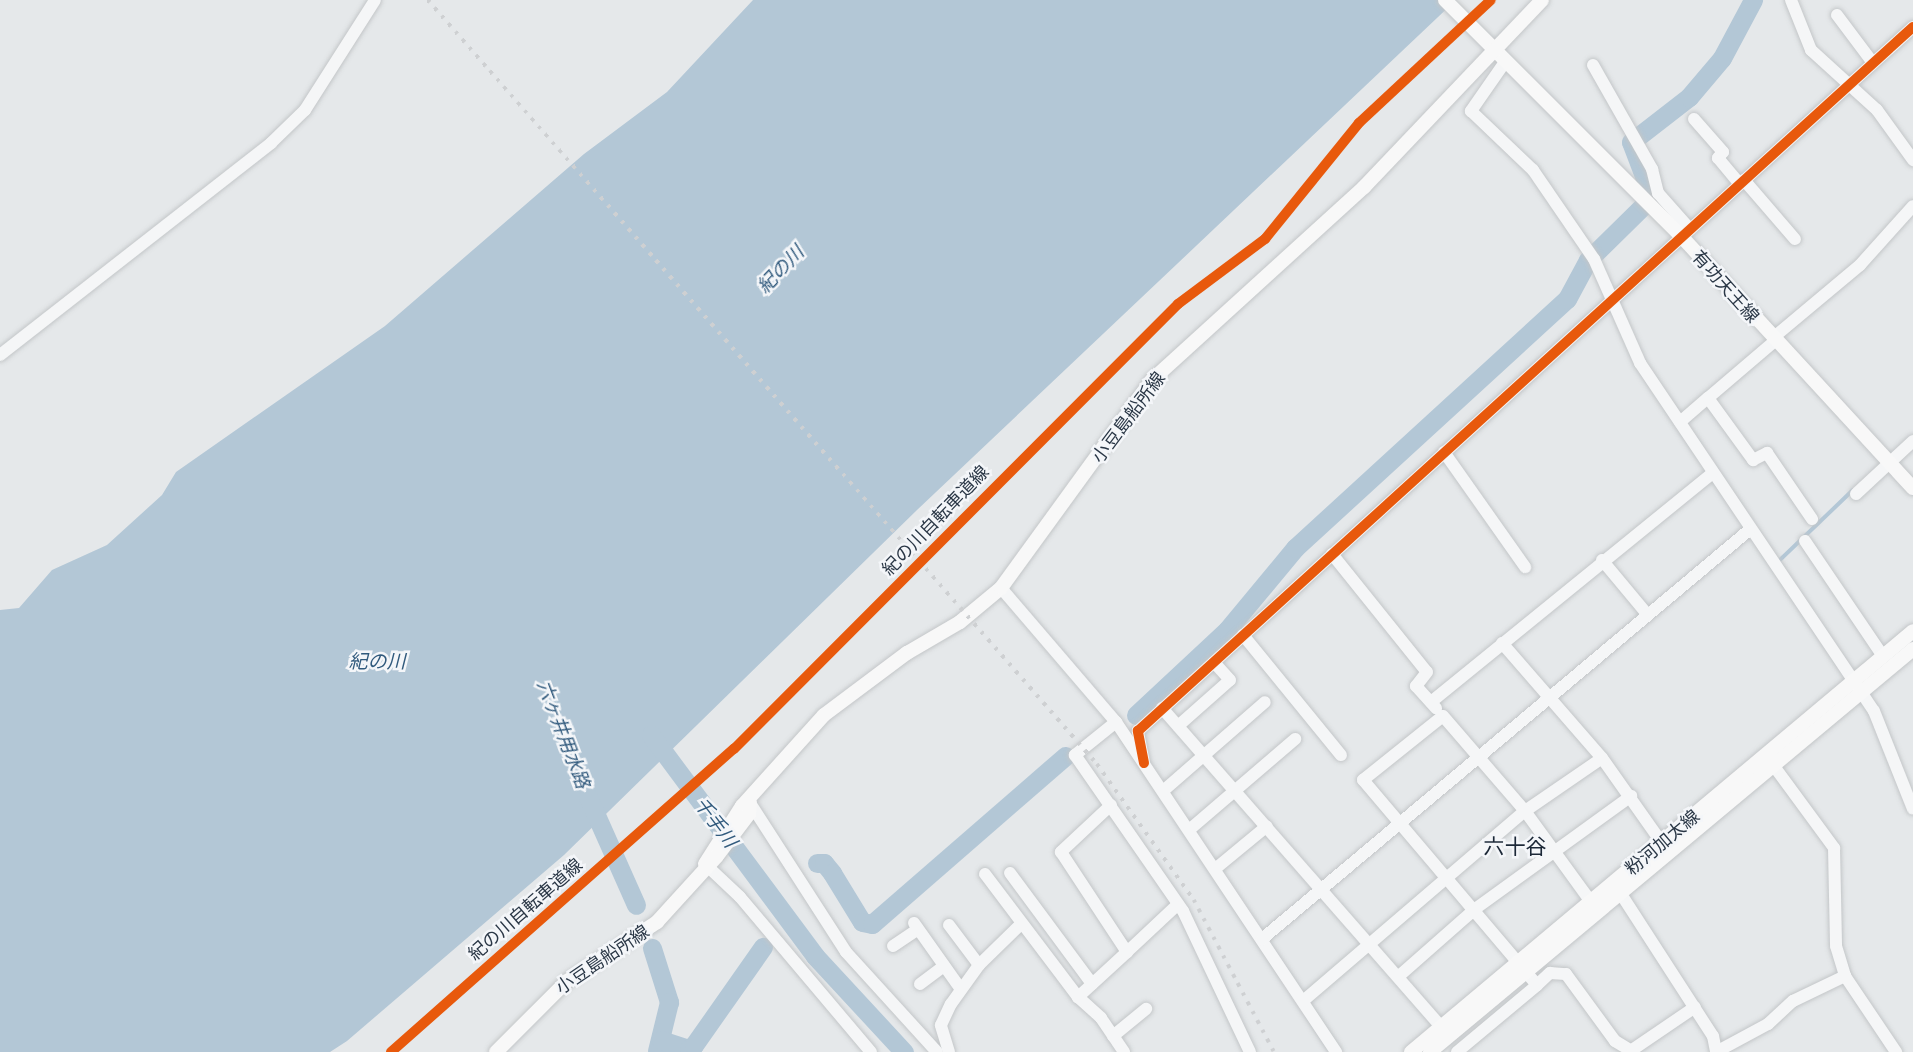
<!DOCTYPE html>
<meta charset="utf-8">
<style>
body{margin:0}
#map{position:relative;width:1913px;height:1052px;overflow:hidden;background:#e5e8ea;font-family:Barlow,"Noto Sans JP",sans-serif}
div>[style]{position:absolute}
.water>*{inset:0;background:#b3c7d6}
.stream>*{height:3.5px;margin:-1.75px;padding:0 1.75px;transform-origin:1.75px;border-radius:1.75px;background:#b3c7d6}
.river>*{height:19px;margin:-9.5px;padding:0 9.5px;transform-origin:9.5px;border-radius:9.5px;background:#b3c7d6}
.roads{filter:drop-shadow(0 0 2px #c3c6c8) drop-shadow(0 0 2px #c3c6c8)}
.minor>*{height:12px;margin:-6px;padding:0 6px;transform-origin:6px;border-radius:6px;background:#f5f6f7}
.major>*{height:14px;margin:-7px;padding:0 7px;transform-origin:7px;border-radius:7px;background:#f8f8f8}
.rail>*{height:3.5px;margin-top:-1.75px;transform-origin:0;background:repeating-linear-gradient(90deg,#ced0d2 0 3.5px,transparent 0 10.5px)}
.cycleway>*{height:10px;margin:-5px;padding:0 5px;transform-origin:5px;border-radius:5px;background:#e8590c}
span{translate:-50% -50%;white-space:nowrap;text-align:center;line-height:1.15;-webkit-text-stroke:5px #f4f6f9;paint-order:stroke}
.street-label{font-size:18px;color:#2a3746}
.water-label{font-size:19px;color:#315a7d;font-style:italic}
.quarter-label{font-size:21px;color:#1c2837}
</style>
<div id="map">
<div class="water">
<div style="clip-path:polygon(753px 0,1456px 0,917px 510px,564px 855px,347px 1041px,330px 1052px,0 1052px,0 610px,19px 608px,52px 570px,107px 545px,162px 495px,176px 472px,385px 326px,584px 154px,667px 92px)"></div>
</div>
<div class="stream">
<div style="left:1778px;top:562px;width:103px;rotate:-43.8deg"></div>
</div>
<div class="river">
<div style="left:1650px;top:192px;width:53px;rotate:-110.8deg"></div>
<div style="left:1631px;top:142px;width:73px;rotate:-37.8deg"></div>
<div style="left:1689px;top:97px;width:51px;rotate:-49.8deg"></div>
<div style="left:1722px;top:58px;width:66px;rotate:-61.9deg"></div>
<div style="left:1136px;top:715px;width:125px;rotate:-43deg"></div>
<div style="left:1227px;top:630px;width:107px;rotate:-50.3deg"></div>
<div style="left:1295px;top:548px;width:369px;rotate:-42.5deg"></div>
<div style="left:1567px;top:299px;width:44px;rotate:-61.7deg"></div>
<div style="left:1588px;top:260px;width:77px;rotate:-44.5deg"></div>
<div style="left:651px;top:735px;width:275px;rotate:53.4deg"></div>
<div style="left:815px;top:956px;width:131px;rotate:47.2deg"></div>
<div style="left:588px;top:797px;width:118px;rotate:66deg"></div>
<div style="left:817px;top:863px;width:7px"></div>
<div style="left:824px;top:863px;width:13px;rotate:51deg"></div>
<div style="left:832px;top:873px;width:57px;rotate:58.5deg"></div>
<div style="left:862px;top:922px;width:10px;rotate:11deg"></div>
<div style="left:872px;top:924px;width:256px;rotate:-41deg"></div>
<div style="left:652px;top:948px;width:57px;rotate:72.5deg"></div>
<div style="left:669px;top:1002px;width:50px;rotate:103.8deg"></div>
<div style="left:661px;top:1040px;width:29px;rotate:18deg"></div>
<div style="left:689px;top:1049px;width:6px;rotate:-39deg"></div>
<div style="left:694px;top:1045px;width:120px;rotate:-54.9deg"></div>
</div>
<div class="roads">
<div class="minor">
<div style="left:1791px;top:0;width:54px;rotate:68.2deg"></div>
<div style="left:1811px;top:50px;width:89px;rotate:42.3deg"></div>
<div style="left:1877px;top:110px;width:62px;rotate:54.2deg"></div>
<div style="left:1837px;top:15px;width:60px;rotate:53.1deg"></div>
<div style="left:1505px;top:62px;width:60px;rotate:124.8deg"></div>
<div style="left:1471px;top:111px;width:86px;rotate:43.6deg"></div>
<div style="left:1533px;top:170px;width:108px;rotate:55.6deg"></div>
<div style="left:1594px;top:259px;width:114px;rotate:66.1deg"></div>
<div style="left:1640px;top:363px;width:419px;rotate:56.1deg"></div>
<div style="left:1874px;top:711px;width:105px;rotate:68.3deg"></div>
<div style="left:1593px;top:65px;width:120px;rotate:60.4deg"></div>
<div style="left:1652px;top:169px;width:25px;rotate:76deg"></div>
<div style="left:1658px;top:193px;width:48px;rotate:48.4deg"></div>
<div style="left:1694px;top:119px;width:44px;rotate:48.7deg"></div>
<div style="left:1723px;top:152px;width:8px;rotate:130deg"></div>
<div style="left:1718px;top:158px;width:34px;rotate:50deg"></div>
<div style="left:1744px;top:180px;width:78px;rotate:49.2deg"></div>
<div style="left:1774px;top:337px;width:112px;rotate:-39.9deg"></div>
<div style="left:1860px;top:265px;width:79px;rotate:-48.1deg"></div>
<div style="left:0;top:355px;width:344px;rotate:-38deg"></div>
<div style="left:271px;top:143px;width:47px;rotate:-44.1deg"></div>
<div style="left:305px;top:110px;width:130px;rotate:-57.5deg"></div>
<div style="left:1708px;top:398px;width:89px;rotate:-40.5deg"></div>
<div style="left:1680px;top:422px;width:37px;rotate:-41deg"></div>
<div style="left:1708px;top:398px;width:77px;rotate:54deg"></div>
<div style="left:1753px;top:460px;width:16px;rotate:-27deg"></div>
<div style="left:1767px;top:453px;width:80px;rotate:55.7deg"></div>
<div style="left:1444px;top:452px;width:141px;rotate:54.8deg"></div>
<div style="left:1856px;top:494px;width:78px;rotate:-42.9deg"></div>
<div style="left:1805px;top:541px;width:139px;rotate:55.9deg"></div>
<div style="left:1332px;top:554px;width:151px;rotate:51.2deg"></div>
<div style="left:1427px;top:672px;width:18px;rotate:128deg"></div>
<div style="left:1416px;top:686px;width:30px;rotate:48deg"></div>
<div style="left:1602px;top:560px;width:70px;rotate:50.2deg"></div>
<div style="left:1001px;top:588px;width:177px;rotate:49.4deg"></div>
<div style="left:1116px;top:722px;width:397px;rotate:56.3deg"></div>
<div style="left:1243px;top:635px;width:155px;rotate:50.8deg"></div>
<div style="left:1502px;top:643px;width:152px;rotate:49deg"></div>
<div style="left:1602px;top:758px;width:104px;rotate:54.8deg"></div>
<div style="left:1431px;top:702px;width:362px;rotate:-39.1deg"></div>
<div style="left:1162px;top:708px;width:424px;rotate:48.8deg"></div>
<div style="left:1116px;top:722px;width:53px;rotate:141.2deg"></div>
<div style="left:1075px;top:755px;width:190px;rotate:55.3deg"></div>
<div style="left:1183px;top:911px;width:156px;rotate:64.6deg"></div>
<div style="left:1178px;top:726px;width:69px;rotate:-41.5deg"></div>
<div style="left:1230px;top:680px;width:24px;rotate:-132deg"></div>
<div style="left:1768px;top:758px;width:112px;rotate:53.7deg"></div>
<div style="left:1834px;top:848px;width:98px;rotate:88.8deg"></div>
<div style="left:1836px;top:946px;width:31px;rotate:73deg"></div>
<div style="left:1845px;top:976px;width:92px;rotate:56.1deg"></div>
<div style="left:1144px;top:763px;width:33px;rotate:-101deg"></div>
<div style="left:1138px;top:731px;width:1047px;rotate:-42.25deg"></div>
<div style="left:1163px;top:791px;width:135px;rotate:-41.1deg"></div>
<div style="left:750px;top:803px;width:177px;rotate:57.2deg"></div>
<div style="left:846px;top:952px;width:135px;rotate:47.7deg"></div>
<div style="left:1111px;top:805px;width:69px;rotate:136.8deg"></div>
<div style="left:1061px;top:852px;width:120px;rotate:56.6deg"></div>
<div style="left:1127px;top:952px;width:67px;rotate:137.4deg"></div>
<div style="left:1078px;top:997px;width:31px;rotate:42deg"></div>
<div style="left:1101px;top:1018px;width:41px;rotate:55.9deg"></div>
<div style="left:1189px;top:830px;width:140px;rotate:-40.6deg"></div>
<div style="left:705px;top:864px;width:48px;rotate:43.3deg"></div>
<div style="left:740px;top:897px;width:203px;rotate:49.8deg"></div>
<div style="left:1215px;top:869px;width:67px;rotate:-39.6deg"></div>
<div style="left:1010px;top:873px;width:138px;rotate:53.5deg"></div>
<div style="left:985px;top:874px;width:154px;rotate:52.9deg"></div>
<div style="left:1621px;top:894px;width:169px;rotate:57.1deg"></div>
<div style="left:1713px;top:1036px;width:16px;rotate:79deg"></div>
<div style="left:914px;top:923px;width:80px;rotate:54.7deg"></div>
<div style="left:949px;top:925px;width:50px;rotate:53.1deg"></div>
<div style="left:1262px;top:939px;width:635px;rotate:-40.01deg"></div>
<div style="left:893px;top:946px;width:30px;rotate:-34deg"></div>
<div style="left:1127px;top:952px;width:66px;rotate:-43.2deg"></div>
<div style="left:1399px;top:976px;width:101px;rotate:-41.4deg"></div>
<div style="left:1475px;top:909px;width:193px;rotate:-35.9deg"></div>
<div style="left:920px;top:984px;width:30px;rotate:-37deg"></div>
<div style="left:1537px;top:985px;width:18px;rotate:-43deg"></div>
<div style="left:1550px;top:973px;width:16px;rotate:4deg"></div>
<div style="left:1566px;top:974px;width:83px;rotate:53.8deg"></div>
<div style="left:1615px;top:1041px;width:21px;rotate:31deg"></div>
<div style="left:1303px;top:1001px;width:292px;rotate:-40.6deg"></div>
<div style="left:1525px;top:811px;width:93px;rotate:-34.5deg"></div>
<div style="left:1113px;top:1036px;width:43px;rotate:-39.3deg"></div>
<div style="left:1632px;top:1050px;width:76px;rotate:-34.3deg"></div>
<div style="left:949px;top:1052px;width:28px;rotate:-107deg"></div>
<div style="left:941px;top:1025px;width:23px;rotate:-65deg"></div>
<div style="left:951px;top:1004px;width:48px;rotate:-54.3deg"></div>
<div style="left:979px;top:965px;width:59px;rotate:-44.3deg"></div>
<div style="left:1457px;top:1052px;width:104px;rotate:-39.9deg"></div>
<div style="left:1537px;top:985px;width:269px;rotate:-130.3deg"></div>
<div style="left:1363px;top:780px;width:102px;rotate:-38.7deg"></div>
<div style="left:1443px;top:716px;width:125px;rotate:49.2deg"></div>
<div style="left:1525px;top:811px;width:112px;rotate:54deg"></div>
<div style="left:1716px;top:1052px;width:59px;rotate:-28.3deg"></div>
<div style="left:1768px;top:1024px;width:34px;rotate:-43deg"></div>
<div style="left:1793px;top:1001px;width:58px;rotate:-25.7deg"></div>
</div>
<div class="major">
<div style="left:1445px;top:0;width:335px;rotate:45deg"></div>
<div style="left:1682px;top:237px;width:341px;rotate:47.4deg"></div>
<div style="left:705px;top:864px;width:69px;rotate:-57.5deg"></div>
<div style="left:742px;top:806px;width:122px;rotate:-48deg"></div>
<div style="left:824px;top:715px;width:104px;rotate:-36.8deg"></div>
<div style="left:907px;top:653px;width:61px;rotate:-30.3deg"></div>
<div style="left:960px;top:622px;width:53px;rotate:-39.7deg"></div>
<div style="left:1001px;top:588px;width:257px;rotate:-54deg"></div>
<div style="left:1152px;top:380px;width:287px;rotate:-42.3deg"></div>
<div style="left:1364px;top:187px;width:258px;rotate:-46.4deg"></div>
<div style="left:496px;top:1052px;width:100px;rotate:-45deg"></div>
<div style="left:567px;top:981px;width:108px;rotate:-33.2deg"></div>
<div style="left:657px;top:922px;width:89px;rotate:-47.7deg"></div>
<div style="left:717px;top:856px;width:53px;rotate:-52.7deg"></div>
<div style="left:749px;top:814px;width:11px;rotate:-85deg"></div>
<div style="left:1411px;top:1052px;width:655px;rotate:-39.98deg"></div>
<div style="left:1430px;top:1052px;width:629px;rotate:-39.84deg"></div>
</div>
</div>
<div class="rail">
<div style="left:428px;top:0;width:1016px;rotate:48.79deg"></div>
<div style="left:1097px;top:764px;width:167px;rotate:54.5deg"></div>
<div style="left:1194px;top:900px;width:172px;rotate:62.2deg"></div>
</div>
<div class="cycleway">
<div style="left:1144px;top:763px;width:33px;rotate:-101deg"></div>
<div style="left:1138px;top:731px;width:1047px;rotate:-42.25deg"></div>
<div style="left:391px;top:1052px;width:458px;rotate:-41.5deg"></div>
<div style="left:734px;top:749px;width:629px;rotate:-45.06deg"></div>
<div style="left:1178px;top:304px;width:109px;rotate:-36.8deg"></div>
<div style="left:1265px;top:239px;width:149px;rotate:-51deg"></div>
<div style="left:1359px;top:123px;width:180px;rotate:-43deg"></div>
</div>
<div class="street-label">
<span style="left:1726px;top:286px;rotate:48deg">有功天王線</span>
<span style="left:1128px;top:417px;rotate:-53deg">小豆島船所線</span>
<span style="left:935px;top:520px;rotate:-46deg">紀の川自転車道線</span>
<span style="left:1662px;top:842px;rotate:-40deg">粉河加太線</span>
<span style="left:525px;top:909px;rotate:-41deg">紀の川自転車道線</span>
<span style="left:602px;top:959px;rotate:-34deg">小豆島船所線</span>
</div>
<div class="water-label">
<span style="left:780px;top:269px;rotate:-46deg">紀の川</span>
<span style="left:377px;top:661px">紀の川</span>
<span style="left:564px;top:734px;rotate:69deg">六ヶ井用水路</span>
<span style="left:716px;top:822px;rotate:53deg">千手川</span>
</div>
<div class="quarter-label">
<span style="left:1515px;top:846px">六十谷</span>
</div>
</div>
